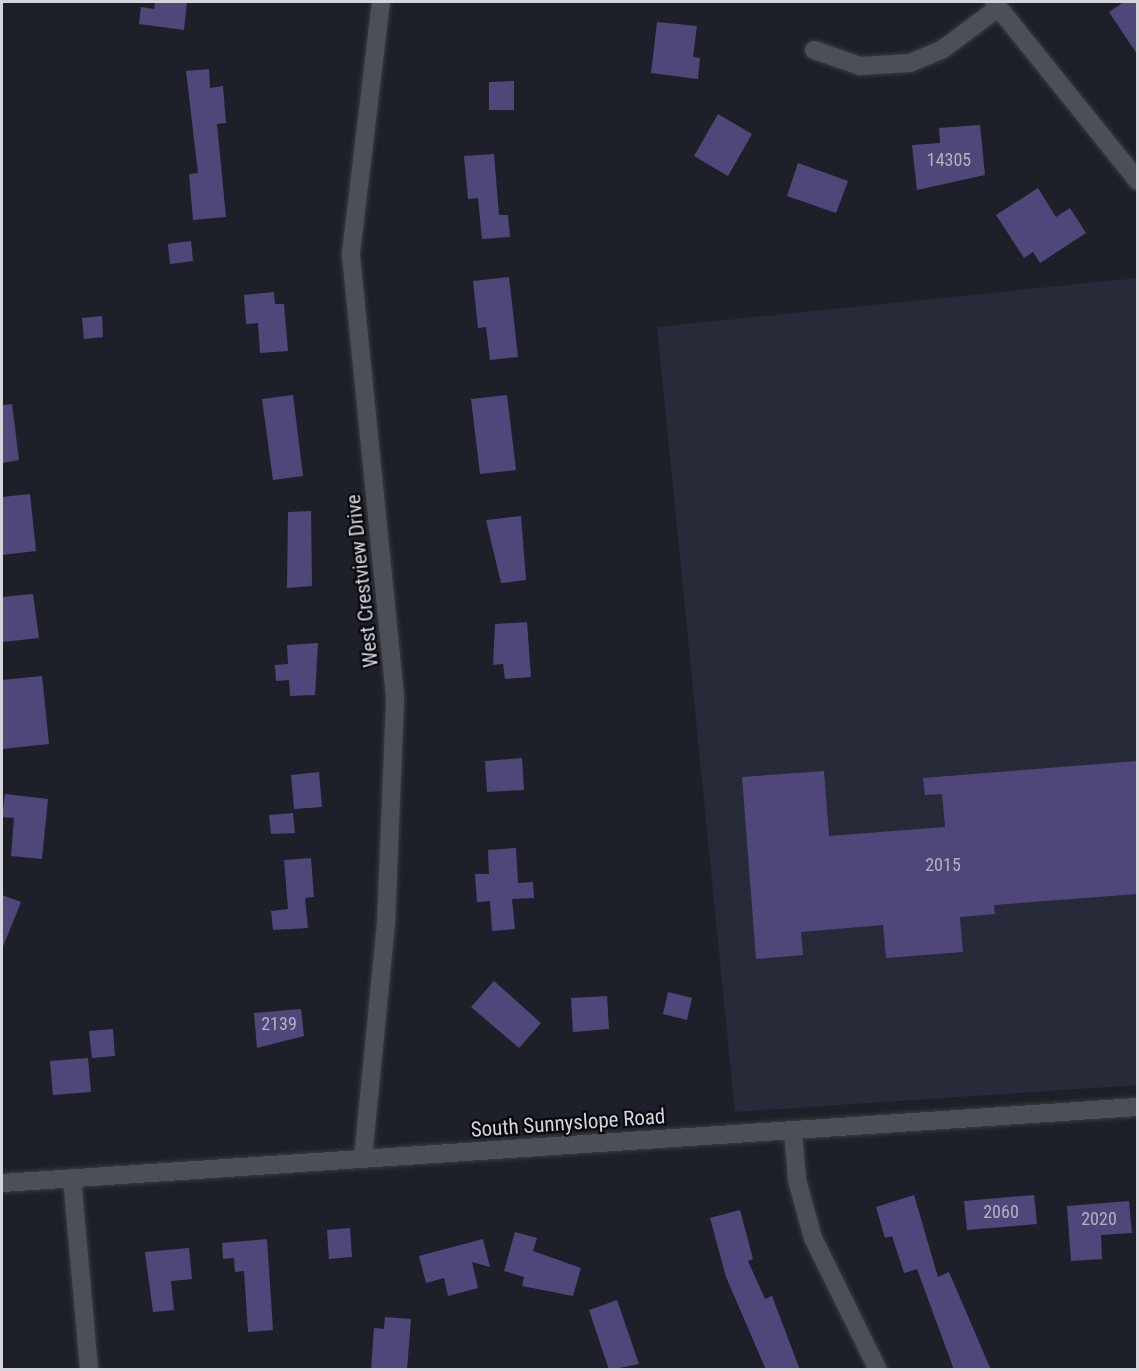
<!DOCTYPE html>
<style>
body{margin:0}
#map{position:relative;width:1139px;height:1371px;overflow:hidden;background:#1e2029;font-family:"Roboto Condensed",sans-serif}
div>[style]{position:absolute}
.built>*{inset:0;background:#272a38}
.building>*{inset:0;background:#4f4779}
.roads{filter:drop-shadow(0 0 2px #393b41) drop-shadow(0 0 2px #393b41)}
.street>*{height:18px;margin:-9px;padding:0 9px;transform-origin:9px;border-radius:9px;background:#4b4f58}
.secondary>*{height:18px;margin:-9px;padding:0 9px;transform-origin:9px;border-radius:9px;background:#4b4f58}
span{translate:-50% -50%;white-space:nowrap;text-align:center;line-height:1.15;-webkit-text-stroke:4.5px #090a0e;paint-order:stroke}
.number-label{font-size:18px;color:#b2b2c2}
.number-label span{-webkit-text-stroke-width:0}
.street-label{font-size:21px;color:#d3d5db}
.frame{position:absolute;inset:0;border:3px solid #d3d5db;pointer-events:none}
</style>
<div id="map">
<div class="built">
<div style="clip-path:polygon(1137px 278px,1137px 1085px,735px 1112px,657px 327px)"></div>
</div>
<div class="building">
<div style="clip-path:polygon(155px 2px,187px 2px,184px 30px,139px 24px,141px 7px,154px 9px)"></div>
<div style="clip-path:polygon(1124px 2px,1137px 2px,1137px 54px,1109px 12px)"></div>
<div style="clip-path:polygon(657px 22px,697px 26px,693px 57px,700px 58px,698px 79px,651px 73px)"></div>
<div style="clip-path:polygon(209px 69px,210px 88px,223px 86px,226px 123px,217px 124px,226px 217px,193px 220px,189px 174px,198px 173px,186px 71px)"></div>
<div style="clip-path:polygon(514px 81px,514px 110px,489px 110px,489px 82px)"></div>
<div style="clip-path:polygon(718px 114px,752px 134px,728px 176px,694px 156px)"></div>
<div style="clip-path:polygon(980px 125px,985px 175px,917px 190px,912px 145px,940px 143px,939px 128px)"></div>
<div style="clip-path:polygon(494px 154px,499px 215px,508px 215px,510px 237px,482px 239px,478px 198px,468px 199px,464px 156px)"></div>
<div style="clip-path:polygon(798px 163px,848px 181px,836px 213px,787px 196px)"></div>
<div style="clip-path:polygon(1038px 188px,1056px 217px,1070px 208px,1086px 233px,1040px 263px,1033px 252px,1024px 258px,996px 215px)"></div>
<div style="clip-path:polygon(191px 241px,193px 261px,170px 264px,168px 244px)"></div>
<div style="clip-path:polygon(509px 277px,518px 357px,490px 360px,486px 327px,478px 328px,473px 281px)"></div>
<div style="clip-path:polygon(274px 292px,275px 304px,284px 304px,288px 351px,260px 353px,258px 323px,246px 324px,244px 295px)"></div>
<div style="clip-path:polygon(102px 316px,103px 337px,84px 339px,82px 318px)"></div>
<div style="clip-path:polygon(293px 395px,303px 476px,273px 480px,262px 399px)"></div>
<div style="clip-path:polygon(507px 395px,516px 470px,480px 474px,471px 399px)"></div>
<div style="clip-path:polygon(12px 404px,19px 460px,2px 463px,2px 405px)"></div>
<div style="clip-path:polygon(30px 494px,36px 551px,2px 555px,2px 497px)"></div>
<div style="clip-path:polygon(311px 511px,312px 586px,287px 588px,288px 512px)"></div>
<div style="clip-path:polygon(521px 516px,526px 580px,501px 583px,486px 520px)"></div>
<div style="clip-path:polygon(33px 594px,39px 638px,2px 642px,2px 597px)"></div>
<div style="clip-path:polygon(527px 622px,531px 677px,505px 679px,503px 664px,493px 665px,495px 624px)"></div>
<div style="clip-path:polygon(318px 643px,315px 695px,290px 696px,289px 680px,276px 681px,275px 665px,288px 664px,287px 645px)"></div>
<div style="clip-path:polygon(42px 676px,49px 744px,2px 749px,2px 680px)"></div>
<div style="clip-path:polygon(522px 758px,524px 790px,487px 792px,485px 761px)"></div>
<div style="clip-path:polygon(1137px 761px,1137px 894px,994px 905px,995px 914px,960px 917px,963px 952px,886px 958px,883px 925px,801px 932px,803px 955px,756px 959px,742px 777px,824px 771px,829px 836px,945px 827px,942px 794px,925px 795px,923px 778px)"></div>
<div style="clip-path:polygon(319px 772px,322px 807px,294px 809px,291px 775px)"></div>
<div style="clip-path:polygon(5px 794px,48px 799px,42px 859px,11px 856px,14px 818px,2px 817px)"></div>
<div style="clip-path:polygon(293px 813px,295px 833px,271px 834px,269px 815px)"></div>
<div style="clip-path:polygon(516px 848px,518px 883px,533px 882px,534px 898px,512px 899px,515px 929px,492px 931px,490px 901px,477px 902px,475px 874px,489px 874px,488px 850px)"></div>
<div style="clip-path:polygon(311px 858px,314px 897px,305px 898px,308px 928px,273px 930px,271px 911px,288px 909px,284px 860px)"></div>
<div style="clip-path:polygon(2px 895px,21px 902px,2px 949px)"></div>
<div style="clip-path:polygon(494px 981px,541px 1023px,519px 1048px,471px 1007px)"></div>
<div style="clip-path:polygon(668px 992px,692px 998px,687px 1020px,663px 1014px)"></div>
<div style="clip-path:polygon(607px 996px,609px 1029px,573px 1032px,571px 998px)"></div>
<div style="clip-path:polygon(301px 1009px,304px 1036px,257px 1048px,254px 1013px)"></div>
<div style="clip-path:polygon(113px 1029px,115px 1056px,92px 1058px,89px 1031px)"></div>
<div style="clip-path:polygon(88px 1058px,91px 1092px,53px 1095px,50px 1061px)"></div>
<div style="clip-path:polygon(914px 1195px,938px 1277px,949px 1272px,991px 1370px,954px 1370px,917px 1269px,904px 1273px,892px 1236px,885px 1238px,876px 1207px)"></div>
<div style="clip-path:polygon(1034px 1195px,1037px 1224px,967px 1230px,964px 1201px)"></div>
<div style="clip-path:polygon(1129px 1201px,1132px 1233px,1101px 1235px,1102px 1259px,1071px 1261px,1067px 1206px)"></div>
<div style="clip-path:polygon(740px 1210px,753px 1259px,748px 1261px,765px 1299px,772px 1296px,800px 1370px,766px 1370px,726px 1277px,710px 1218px)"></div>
<div style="clip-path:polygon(350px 1228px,352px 1257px,329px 1259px,327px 1230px)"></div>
<div style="clip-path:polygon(515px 1232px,537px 1238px,533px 1251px,581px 1268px,573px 1296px,522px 1286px,524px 1277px,504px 1271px)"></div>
<div style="clip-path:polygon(267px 1239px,273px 1330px,248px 1332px,244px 1271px,235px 1272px,234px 1258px,223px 1259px,222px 1243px)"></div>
<div style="clip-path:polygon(483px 1239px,490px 1267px,472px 1262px,478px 1288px,448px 1296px,444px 1278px,426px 1283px,419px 1256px)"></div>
<div style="clip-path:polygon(189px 1248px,192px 1279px,171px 1281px,174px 1310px,153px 1312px,145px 1252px)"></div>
<div style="clip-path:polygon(617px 1300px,639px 1364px,609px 1370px,589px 1310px)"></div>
<div style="clip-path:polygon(385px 1317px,411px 1319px,407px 1370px,371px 1370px,374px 1328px,384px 1329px)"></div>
</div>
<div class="roads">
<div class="street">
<div style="left:994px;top:2px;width:230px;rotate:51.2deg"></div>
<div style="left:814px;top:50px;width:49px;rotate:19.2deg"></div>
<div style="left:860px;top:66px;width:50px;rotate:-3.4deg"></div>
<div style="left:910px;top:63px;width:36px;rotate:-23deg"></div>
<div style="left:943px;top:49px;width:69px;rotate:-36.7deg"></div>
<div style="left:793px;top:1131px;width:49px;rotate:85.3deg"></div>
<div style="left:797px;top:1180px;width:60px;rotate:74.6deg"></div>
<div style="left:813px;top:1238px;width:147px;rotate:63.8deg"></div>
<div style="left:363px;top:1158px;width:234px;rotate:-84.4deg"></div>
<div style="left:386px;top:925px;width:229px;rotate:-87.7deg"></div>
<div style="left:395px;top:696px;width:445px;rotate:-95.7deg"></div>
<div style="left:351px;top:253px;width:253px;rotate:-83.2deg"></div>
<div style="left:72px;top:1178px;width:193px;rotate:84.9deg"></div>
</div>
<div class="secondary">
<div style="left:2px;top:1183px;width:1139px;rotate:-3.83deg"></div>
</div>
</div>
<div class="number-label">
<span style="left:949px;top:160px">14305</span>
<span style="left:943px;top:865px">2015</span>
<span style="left:279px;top:1024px">2139</span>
<span style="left:1001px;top:1212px">2060</span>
<span style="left:1099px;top:1219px">2020</span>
</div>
<div class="street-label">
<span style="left:362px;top:581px;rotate:-96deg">West Crestview Drive</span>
<span style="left:568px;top:1123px;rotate:-4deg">South Sunnyslope Road</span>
</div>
<div class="frame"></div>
</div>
